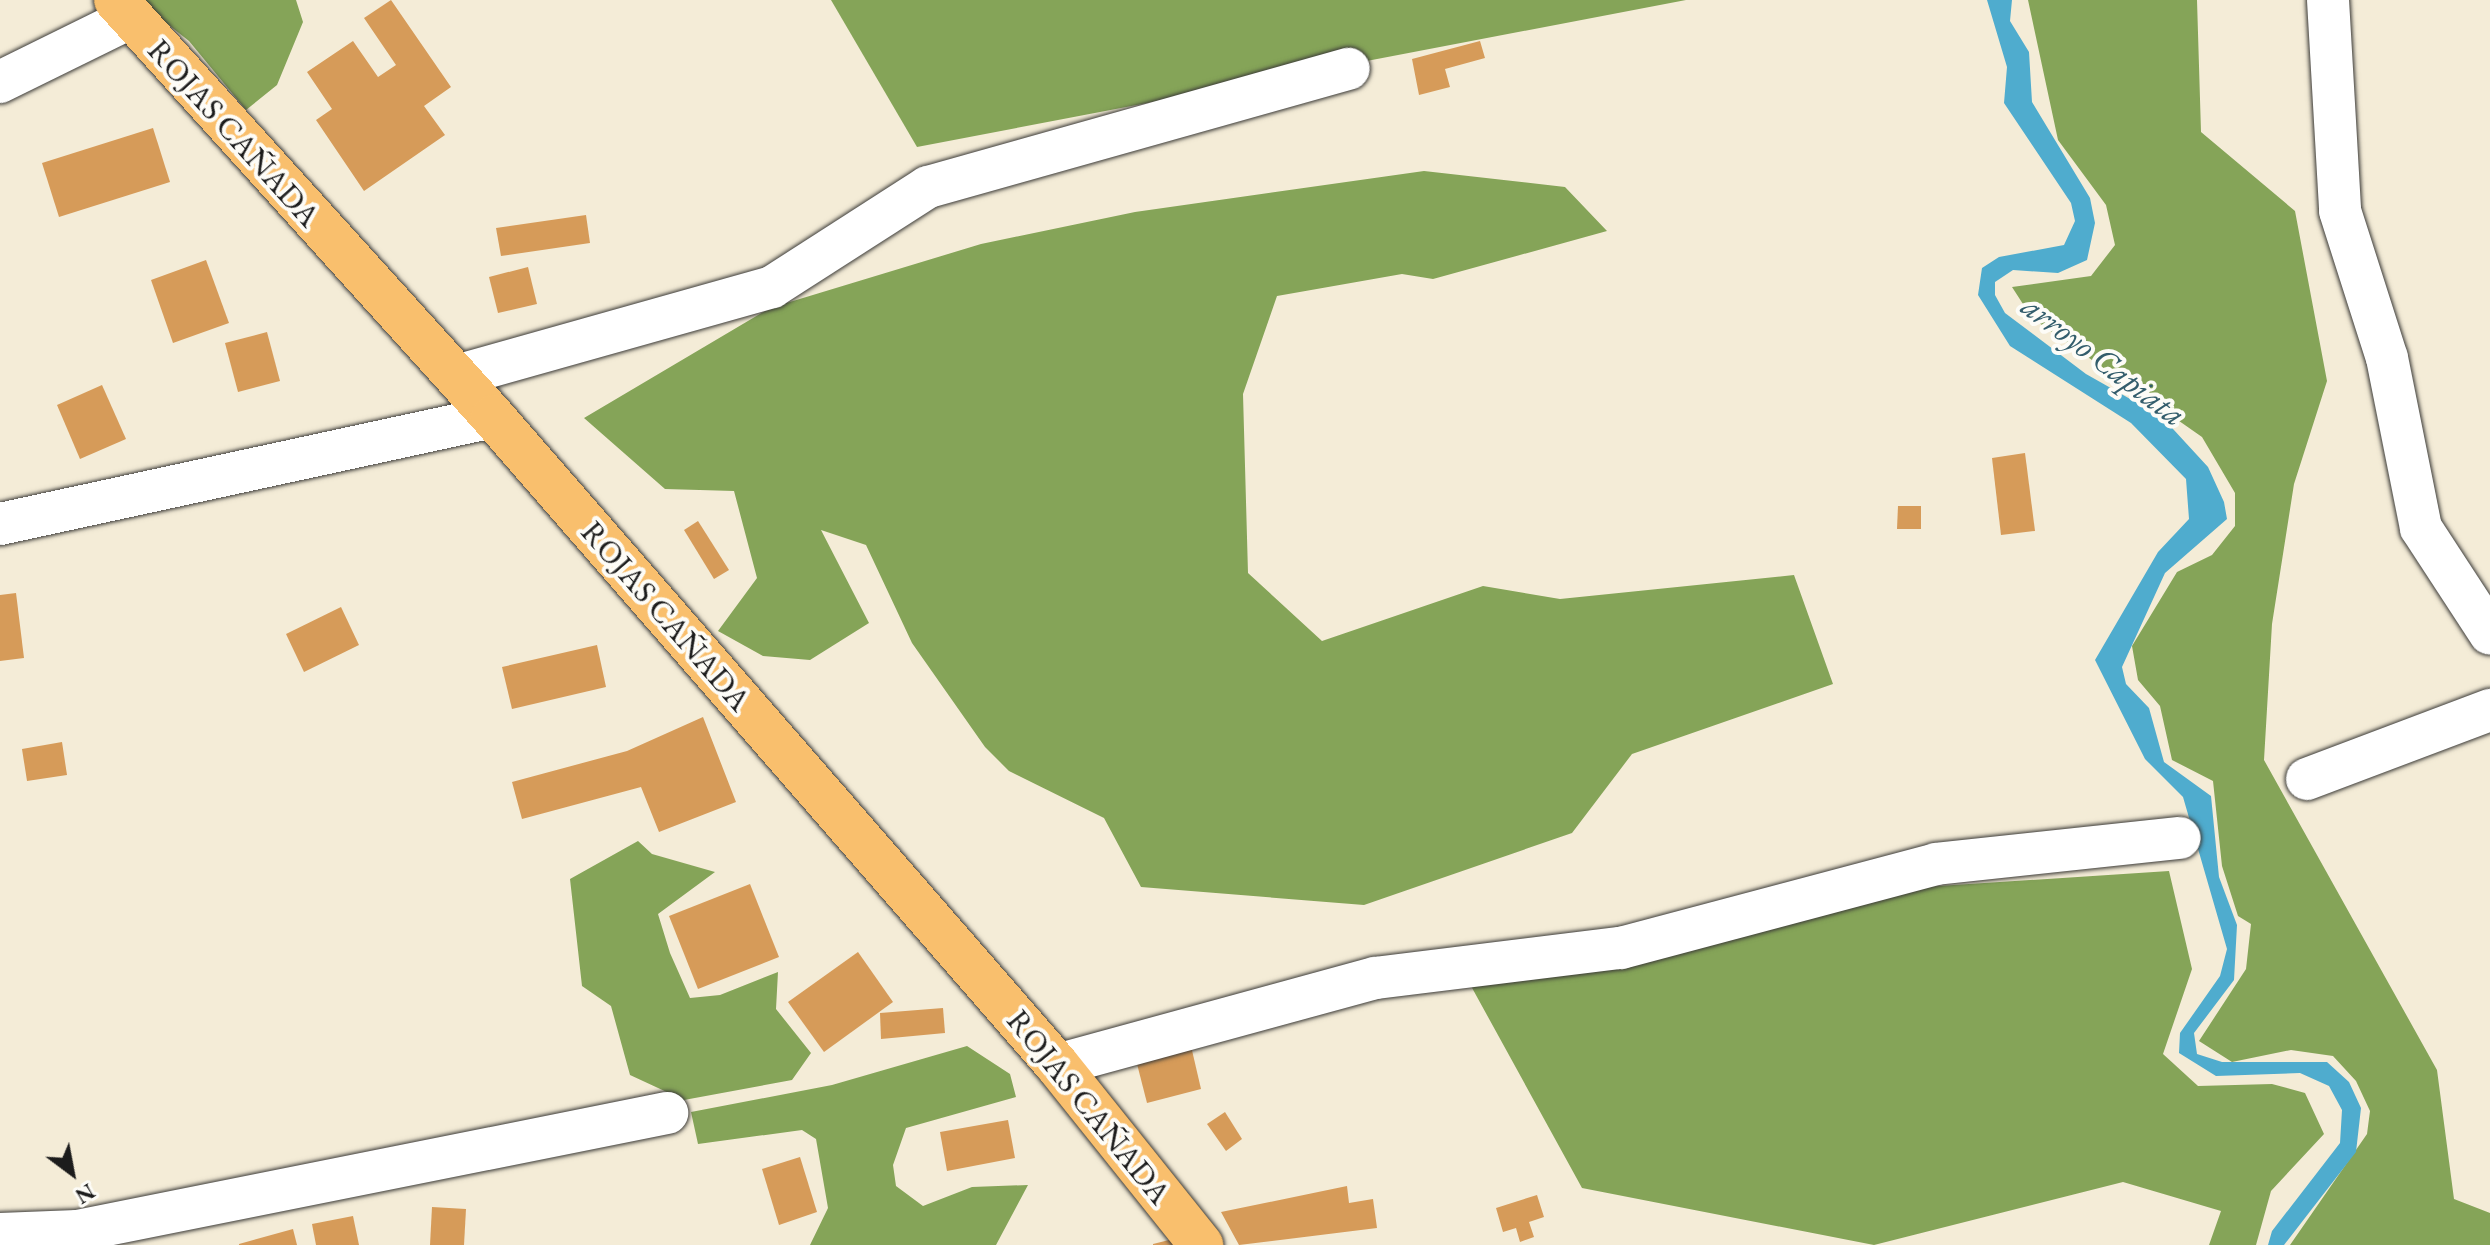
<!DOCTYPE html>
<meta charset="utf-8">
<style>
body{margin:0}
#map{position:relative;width:2490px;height:1245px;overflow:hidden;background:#f4ecd7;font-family:"EB Garamond",serif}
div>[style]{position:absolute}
.forest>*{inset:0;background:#85a458}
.water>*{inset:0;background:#4facce}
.building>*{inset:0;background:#d69b59}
.roads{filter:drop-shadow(0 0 2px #3c3b38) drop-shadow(0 0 2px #3c3b38)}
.minor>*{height:42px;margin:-21px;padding:0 21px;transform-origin:21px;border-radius:21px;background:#fff}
.major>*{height:44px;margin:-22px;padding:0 22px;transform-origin:22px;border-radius:22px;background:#f9bf6d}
span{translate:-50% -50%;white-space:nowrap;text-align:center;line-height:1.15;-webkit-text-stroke:8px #fdfcf7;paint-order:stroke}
.street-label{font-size:32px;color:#1c1c1c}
.water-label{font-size:34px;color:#335d6c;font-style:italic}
.north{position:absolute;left:32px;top:1133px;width:80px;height:80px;-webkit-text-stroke:6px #fdfcf7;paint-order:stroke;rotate:148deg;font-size:22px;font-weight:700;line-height:32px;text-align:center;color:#1c1c1c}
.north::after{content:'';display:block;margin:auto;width:28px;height:36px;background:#1c1c1c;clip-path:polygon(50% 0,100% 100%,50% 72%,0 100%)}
</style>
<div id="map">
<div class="forest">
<div style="clip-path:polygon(137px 0,296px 0,303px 22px,277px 85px,246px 110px,189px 41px)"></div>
<div style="clip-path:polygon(831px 0,1686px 0,917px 147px)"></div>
<div style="clip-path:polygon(2028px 0,2197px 0,2201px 132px,2295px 211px,2327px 381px,2294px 484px,2272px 624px,2264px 760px,2437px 1070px,2454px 1199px,2490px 1213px,2490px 1245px,2290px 1245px,2367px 1134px,2370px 1111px,2356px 1081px,2333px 1056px,2291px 1050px,2232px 1062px,2199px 1041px,2246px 969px,2251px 924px,2238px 916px,2222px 866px,2213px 781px,2172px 760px,2160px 706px,2138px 680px,2132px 646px,2177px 572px,2212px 555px,2235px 526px,2235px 493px,2202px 437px,2032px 318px,2012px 287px,2091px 276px,2115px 245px,2106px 205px,2058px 140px)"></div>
<div style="clip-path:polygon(1424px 171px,1565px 187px,1607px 231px,1433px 279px,1402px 274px,1277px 296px,1243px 394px,1248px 573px,1322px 641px,1483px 586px,1560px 599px,1794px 575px,1833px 684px,1632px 754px,1572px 833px,1364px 905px,1141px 887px,1104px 818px,1009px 771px,985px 747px,912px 643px,866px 545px,821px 530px,869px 623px,810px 660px,763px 656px,718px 631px,757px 578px,734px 491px,665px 489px,584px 418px,770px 308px,981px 244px,1135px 212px)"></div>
<div style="clip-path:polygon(638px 841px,652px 854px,715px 872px,658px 914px,670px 953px,690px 998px,720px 995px,778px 972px,776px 1009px,811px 1053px,792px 1080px,684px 1100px,630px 1075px,611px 1006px,582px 986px,570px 879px)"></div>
<div style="clip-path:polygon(2169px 871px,2192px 969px,2163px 1054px,2198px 1086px,2272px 1084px,2305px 1093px,2324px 1134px,2271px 1191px,2256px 1245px,2209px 1245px,2221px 1211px,2123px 1182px,1874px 1245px,1582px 1188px,1471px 986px,1923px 887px)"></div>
<div style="clip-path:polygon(967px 1046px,1010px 1074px,1016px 1097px,906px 1128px,893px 1165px,896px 1186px,923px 1206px,972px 1187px,1028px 1185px,996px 1245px,810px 1245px,828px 1208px,816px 1139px,802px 1130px,698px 1144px,691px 1112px,832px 1085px)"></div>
</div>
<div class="water">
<div style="clip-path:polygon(1987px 0,2012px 0,2010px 21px,2029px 52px,2032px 102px,2090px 198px,2095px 223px,2087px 260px,2058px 273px,2013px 270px,1995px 282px,1995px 295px,2005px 313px,2086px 374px,2162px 417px,2208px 467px,2224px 502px,2227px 519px,2165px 573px,2122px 667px,2126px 684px,2149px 708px,2164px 762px,2211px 796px,2219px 877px,2237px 925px,2234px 980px,2194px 1033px,2197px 1054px,2222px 1062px,2327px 1062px,2349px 1082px,2361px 1108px,2356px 1152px,2284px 1245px,2268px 1245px,2272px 1231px,2340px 1143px,2342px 1110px,2329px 1086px,2300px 1073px,2216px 1076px,2179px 1053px,2180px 1033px,2220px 976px,2227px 949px,2183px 797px,2145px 759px,2095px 660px,2158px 552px,2189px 519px,2186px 479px,2131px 423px,2010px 346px,1978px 295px,1982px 268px,1999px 257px,2064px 245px,2075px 221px,2071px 203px,2004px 103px,2007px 67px)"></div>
</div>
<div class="building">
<div style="clip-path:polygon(391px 0,451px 87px,424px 106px,445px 135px,364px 191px,316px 120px,332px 109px,307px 72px,353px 41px,378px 77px,396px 65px,364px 18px)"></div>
<div style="clip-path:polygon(1480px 41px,1485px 58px,1445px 69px,1450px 87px,1419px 95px,1412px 59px)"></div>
<div style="clip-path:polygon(153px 128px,170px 182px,59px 217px,42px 163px)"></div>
<div style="clip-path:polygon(586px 215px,590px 243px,501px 256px,496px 228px)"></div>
<div style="clip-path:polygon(206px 260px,229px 323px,173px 343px,151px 280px)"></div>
<div style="clip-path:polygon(528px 267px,537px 304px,498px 313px,489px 277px)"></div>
<div style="clip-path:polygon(267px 332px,280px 381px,238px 392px,225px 343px)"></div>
<div style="clip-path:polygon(102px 385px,126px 439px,80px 459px,57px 405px)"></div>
<div style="clip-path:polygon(2025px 453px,2035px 531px,2001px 535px,1992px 458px)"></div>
<div style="clip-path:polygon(1898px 506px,1921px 506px,1921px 529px,1897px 529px)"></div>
<div style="clip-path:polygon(698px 521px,729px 570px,714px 579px,684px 530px)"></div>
<div style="clip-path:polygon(16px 593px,24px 658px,0 661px,0 595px)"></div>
<div style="clip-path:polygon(341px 607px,359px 645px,304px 672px,286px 634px)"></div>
<div style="clip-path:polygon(597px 645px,606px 687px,512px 709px,502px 667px)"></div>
<div style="clip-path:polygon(703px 717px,736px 802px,659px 832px,641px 787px,522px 819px,512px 782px,627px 751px)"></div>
<div style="clip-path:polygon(62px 742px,67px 775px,27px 781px,22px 749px)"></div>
<div style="clip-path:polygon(750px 884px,779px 957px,698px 989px,669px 916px)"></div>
<div style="clip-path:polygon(858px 952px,893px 1002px,824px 1052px,788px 1002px)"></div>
<div style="clip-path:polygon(943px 1008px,945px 1033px,881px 1039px,880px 1013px)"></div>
<div style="clip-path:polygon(1191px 1046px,1201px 1089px,1147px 1103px,1136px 1060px)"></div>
<div style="clip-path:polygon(1225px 1112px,1242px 1139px,1226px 1151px,1207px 1124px)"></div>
<div style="clip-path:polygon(1008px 1120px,1015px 1158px,947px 1171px,940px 1132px)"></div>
<div style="clip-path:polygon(800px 1157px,817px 1212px,779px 1225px,762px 1169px)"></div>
<div style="clip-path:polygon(1347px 1186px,1349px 1203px,1373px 1199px,1377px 1228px,1239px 1245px,1221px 1212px)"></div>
<div style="clip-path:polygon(1537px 1195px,1544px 1217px,1529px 1222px,1534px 1237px,1520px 1242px,1516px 1228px,1503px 1232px,1496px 1208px)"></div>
<div style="clip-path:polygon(432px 1207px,466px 1209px,464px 1245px,430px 1245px)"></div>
<div style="clip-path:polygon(353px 1216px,359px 1245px,316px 1245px,312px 1224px)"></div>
<div style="clip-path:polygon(293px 1229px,297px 1245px,239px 1245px,239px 1244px)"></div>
<div style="clip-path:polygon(1173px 1239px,1174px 1245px,1153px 1245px,1153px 1244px)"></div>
</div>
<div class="roads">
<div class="minor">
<div style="left:2328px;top:0;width:211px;rotate:86.7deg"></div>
<div style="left:2340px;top:211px;width:154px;rotate:72.3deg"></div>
<div style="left:2387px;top:358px;width:173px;rotate:78.7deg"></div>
<div style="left:2421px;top:528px;width:126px;rotate:56.9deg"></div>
<div style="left:0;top:82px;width:145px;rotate:-26.2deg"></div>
<div style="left:456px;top:376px;width:328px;rotate:-15.7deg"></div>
<div style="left:772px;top:287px;width:185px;rotate:-32.7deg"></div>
<div style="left:928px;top:187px;width:437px;rotate:-15.7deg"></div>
<div style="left:0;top:524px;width:504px;rotate:-12.25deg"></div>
<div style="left:2307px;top:779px;width:196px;rotate:-20.7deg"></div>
<div style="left:1057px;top:1065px;width:330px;rotate:-15.3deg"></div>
<div style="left:1375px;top:978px;width:248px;rotate:-7deg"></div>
<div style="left:1621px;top:948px;width:326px;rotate:-14.9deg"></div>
<div style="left:1936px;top:864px;width:245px;rotate:-6.1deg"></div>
<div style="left:0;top:1234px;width:77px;rotate:-2.2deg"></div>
<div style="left:77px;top:1231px;width:602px;rotate:-11.31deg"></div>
</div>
<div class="major">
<div style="left:116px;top:0;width:562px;rotate:47.88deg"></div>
<div style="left:493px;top:417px;width:859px;rotate:48.96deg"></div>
<div style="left:1057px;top:1065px;width:231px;rotate:51.3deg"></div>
</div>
</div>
<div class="street-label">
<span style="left:234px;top:133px;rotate:48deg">ROJAS CAÑADA</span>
<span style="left:666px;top:616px;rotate:49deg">ROJAS CAÑADA</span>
<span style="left:1089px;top:1107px;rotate:51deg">ROJAS CAÑADA</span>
</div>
<div class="water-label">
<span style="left:2104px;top:360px;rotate:37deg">arroyo Capiata</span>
</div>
<div class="north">N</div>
</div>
